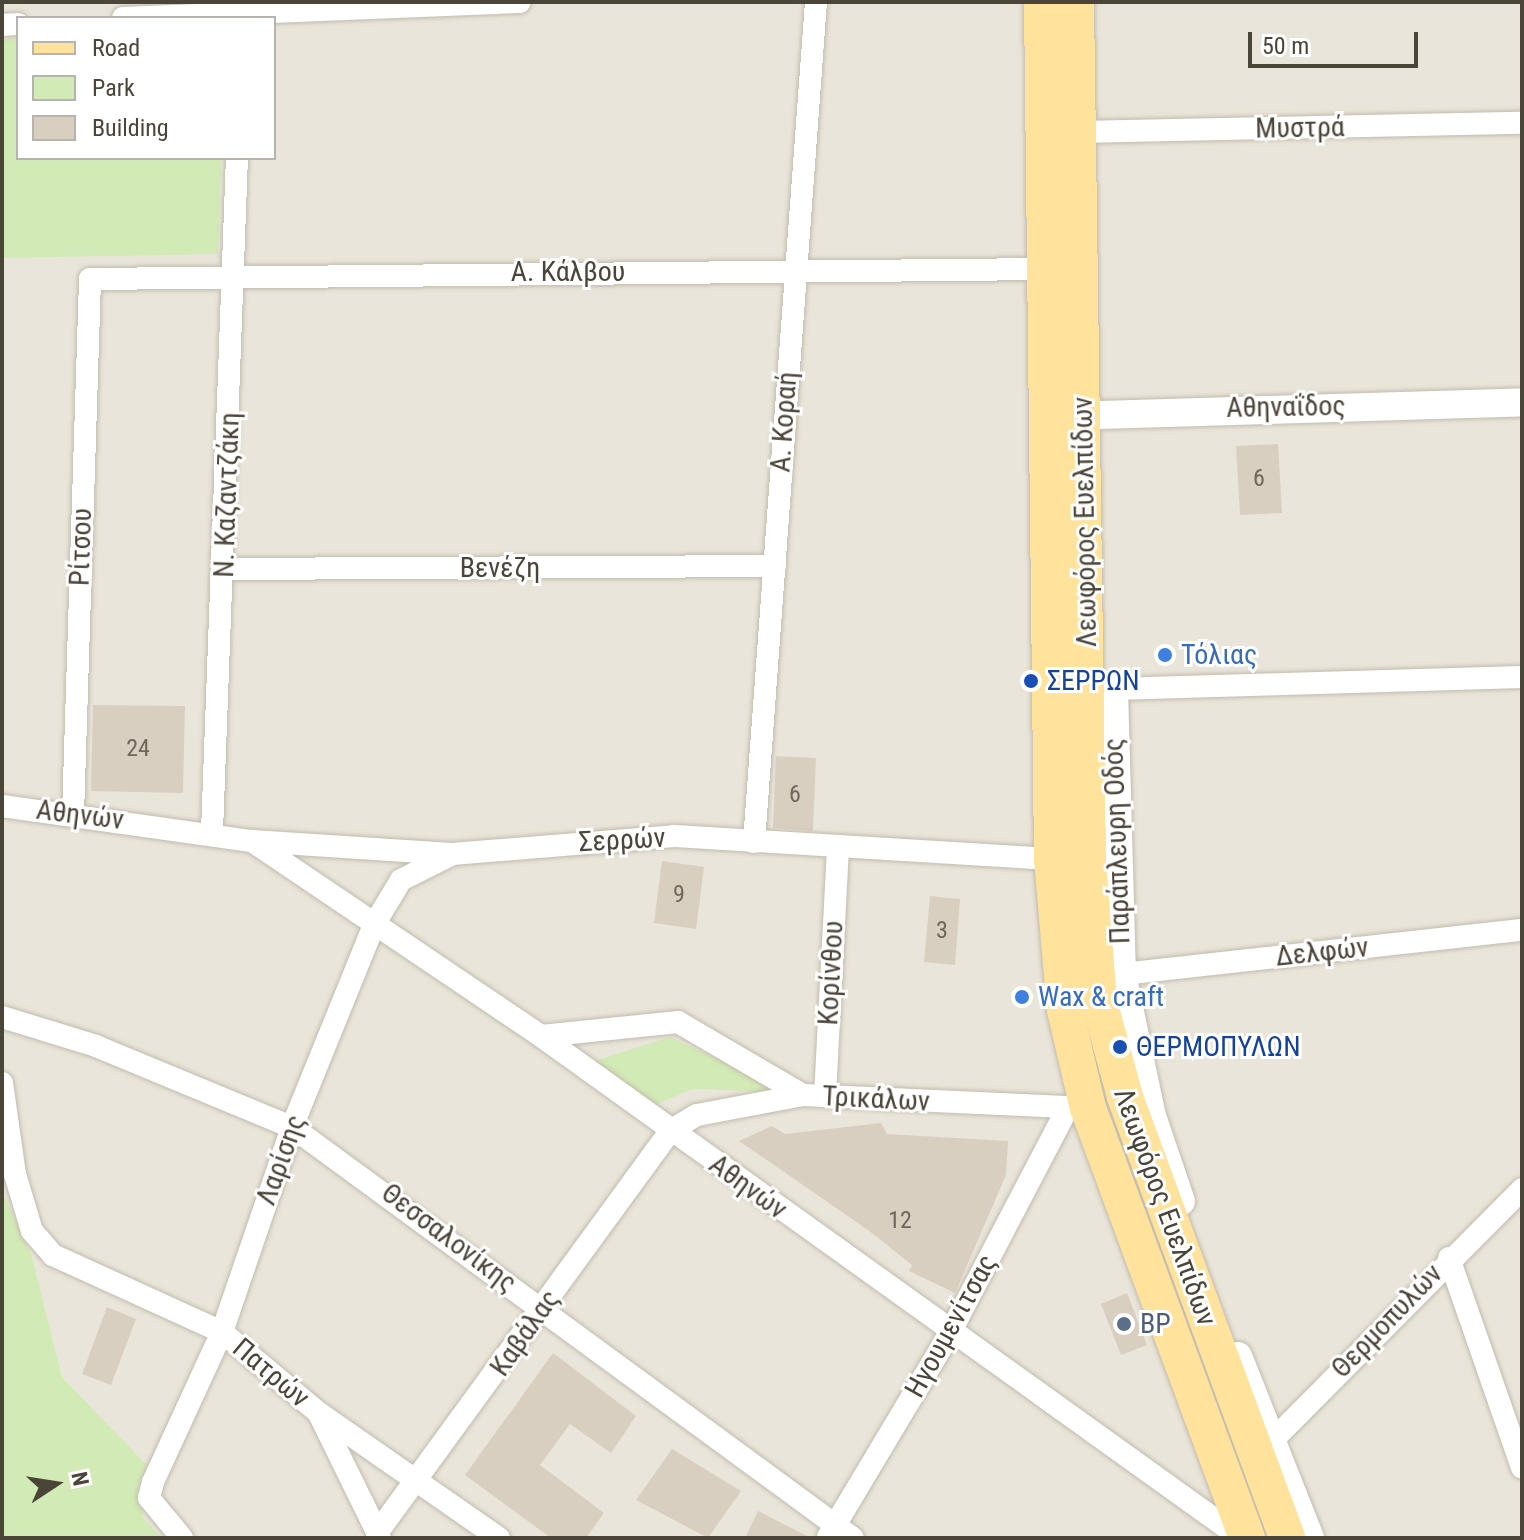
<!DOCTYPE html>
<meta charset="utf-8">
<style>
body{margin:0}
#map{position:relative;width:1524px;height:1540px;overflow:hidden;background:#f6f3ec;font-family:"Roboto Condensed",sans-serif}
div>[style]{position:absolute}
.residential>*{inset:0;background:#eae5da}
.green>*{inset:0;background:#d2eab5}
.building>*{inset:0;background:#d8cfc1}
.roads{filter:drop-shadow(0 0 2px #c2bbae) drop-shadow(0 0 2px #c2bbae)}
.minor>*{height:22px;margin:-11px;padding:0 11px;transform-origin:11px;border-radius:11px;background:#fff}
.tertiary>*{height:28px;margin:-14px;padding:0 14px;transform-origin:14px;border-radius:14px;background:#fff}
.primary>*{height:36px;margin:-18px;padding:0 18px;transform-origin:18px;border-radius:18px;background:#ffe39c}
.dots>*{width:22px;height:22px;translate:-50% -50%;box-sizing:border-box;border:4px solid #fff;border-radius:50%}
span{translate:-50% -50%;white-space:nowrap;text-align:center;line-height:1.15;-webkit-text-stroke:6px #fff;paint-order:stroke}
.number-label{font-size:24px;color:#6e675b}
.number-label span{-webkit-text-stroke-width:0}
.street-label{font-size:28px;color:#4b4439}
.shop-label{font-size:28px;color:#366cbe}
.left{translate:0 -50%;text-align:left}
.transit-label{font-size:28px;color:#164399}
.service-label{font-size:28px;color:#4e5e75}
.frame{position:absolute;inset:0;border:4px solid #4b4439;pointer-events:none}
.legend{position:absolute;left:16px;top:16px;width:260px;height:144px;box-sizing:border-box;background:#fff;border:2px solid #b7b4b0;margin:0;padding:10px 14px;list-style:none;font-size:24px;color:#4b4439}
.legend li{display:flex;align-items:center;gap:16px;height:40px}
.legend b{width:40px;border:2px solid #b7b4b0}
.north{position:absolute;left:16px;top:1444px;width:80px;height:80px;-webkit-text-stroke:6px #fff;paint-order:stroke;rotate:78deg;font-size:22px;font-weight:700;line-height:32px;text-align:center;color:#4b4439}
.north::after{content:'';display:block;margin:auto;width:28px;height:36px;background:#4b4439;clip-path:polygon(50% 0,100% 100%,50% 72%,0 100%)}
.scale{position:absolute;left:1248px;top:32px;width:170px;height:36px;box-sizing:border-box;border:4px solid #4b4439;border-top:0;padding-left:10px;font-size:24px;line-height:28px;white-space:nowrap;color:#4b4439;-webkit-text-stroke:6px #fff;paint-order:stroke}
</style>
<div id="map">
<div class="residential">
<div style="clip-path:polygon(evenodd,2px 2px,1522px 2px,1522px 1538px,162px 1538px,144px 1519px,138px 1487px,146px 1464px,62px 1377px,32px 1256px,2px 1191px,2px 2px,18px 18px,274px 18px,274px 158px,18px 158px,18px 18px)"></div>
</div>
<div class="green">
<div style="clip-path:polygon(18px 38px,18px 158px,221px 158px,218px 254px,2px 258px,2px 39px)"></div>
<div style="clip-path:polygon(670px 1037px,788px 1092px,692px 1089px,655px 1105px,594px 1061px)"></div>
<div style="clip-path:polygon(2px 1191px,32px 1256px,62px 1377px,147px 1465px,138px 1487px,144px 1519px,162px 1538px,2px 1538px)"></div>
</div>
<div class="building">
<div style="clip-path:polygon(1278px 444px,1282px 513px,1240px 515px,1236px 446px)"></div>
<div style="clip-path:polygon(93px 705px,185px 706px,183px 793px,91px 791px)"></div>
<div style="clip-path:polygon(776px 756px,816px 758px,813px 831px,773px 828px)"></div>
<div style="clip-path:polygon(662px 861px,704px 867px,696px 929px,654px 923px)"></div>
<div style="clip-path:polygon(930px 896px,960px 899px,955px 965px,924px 962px)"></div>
<div style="clip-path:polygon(881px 1123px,887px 1134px,1008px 1141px,1006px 1175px,955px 1293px,909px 1271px,912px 1265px,868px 1230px,739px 1141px,772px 1126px,785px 1134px)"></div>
<div style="clip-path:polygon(1127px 1293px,1147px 1345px,1121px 1355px,1101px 1304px)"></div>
<div style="clip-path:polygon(107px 1307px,136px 1319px,111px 1385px,82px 1374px)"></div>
<div style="clip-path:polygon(553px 1353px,636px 1416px,611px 1453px,570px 1424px,540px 1465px,604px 1513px,586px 1538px,551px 1538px,465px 1475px)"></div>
<div style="clip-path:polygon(672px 1449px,741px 1491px,708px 1538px,636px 1500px)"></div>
<div style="clip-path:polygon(758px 1511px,811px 1538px,745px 1538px)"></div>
</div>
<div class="roads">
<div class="minor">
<div style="left:123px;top:18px;width:397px;rotate:-2.3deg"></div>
<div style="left:2px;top:25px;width:16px;rotate:-4deg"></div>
<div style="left:1078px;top:132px;width:444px;rotate:-1.2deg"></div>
<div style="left:225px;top:569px;width:550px;rotate:-0.31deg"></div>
<div style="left:1114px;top:689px;width:408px;rotate:-1.7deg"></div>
<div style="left:2px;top:806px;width:252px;rotate:8deg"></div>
<div style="left:252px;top:841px;width:200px;rotate:3.7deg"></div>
<div style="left:452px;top:854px;width:223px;rotate:-4.6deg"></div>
<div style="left:674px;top:836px;width:391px;rotate:3.5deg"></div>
<div style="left:73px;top:815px;width:536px;rotate:-88.18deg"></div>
<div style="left:90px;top:279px;width:957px;rotate:-0.6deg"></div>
<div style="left:212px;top:832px;width:674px;rotate:-87.88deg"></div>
<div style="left:252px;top:841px;width:349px;rotate:34deg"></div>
<div style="left:541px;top:1036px;width:861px;rotate:35.65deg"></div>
<div style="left:754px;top:842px;width:842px;rotate:-85.78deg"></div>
<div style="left:1122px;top:974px;width:402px;rotate:-6.3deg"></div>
<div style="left:2px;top:1017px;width:98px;rotate:17.1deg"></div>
<div style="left:96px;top:1046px;width:212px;rotate:22.5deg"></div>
<div style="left:292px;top:1127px;width:695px;rotate:36.23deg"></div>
<div style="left:541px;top:1036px;width:138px;rotate:-5.8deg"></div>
<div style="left:678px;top:1022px;width:145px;rotate:30.3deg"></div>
<div style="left:2px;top:1083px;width:92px;rotate:81.9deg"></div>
<div style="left:15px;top:1174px;width:59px;rotate:73.4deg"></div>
<div style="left:32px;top:1231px;width:32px;rotate:49deg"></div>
<div style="left:53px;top:1255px;width:186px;rotate:24.5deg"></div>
<div style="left:222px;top:1332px;width:126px;rotate:39.9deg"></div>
<div style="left:319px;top:1413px;width:219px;rotate:34.8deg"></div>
<div style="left:825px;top:1096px;width:246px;rotate:-87deg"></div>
<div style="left:1449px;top:1258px;width:222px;rotate:70.8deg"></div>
<div style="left:319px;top:1414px;width:138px;rotate:63.8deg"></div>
<div style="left:1262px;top:1451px;width:369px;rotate:-45.2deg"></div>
<div style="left:377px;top:1533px;width:497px;rotate:-53.9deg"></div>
<div style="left:670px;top:1131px;width:31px;rotate:-31deg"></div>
<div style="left:697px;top:1115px;width:108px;rotate:-10.7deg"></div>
<div style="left:803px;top:1095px;width:285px;rotate:2.6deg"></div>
<div style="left:828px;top:1537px;width:238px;rotate:-59.1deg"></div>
<div style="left:950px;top:1333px;width:253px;rotate:-62.4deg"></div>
<div style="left:182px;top:1538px;width:52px;rotate:-129.5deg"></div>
<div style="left:149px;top:1498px;width:16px;rotate:-76deg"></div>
<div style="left:153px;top:1482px;width:165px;rotate:-65.3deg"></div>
<div style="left:222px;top:1332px;width:217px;rotate:-71.1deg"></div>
<div style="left:292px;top:1127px;width:220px;rotate:-67.9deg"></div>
<div style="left:375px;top:923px;width:50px;rotate:-58.8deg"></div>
<div style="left:401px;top:880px;width:56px;rotate:-26.6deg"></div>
</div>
<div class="tertiary">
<div style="left:1063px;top:416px;width:459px;rotate:-1.7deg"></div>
<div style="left:1086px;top:689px;width:28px"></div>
<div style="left:1114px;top:689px;width:285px;rotate:88.4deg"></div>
<div style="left:1122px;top:974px;width:145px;rotate:78.1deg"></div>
<div style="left:1152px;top:1116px;width:90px;rotate:71.2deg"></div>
<div style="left:1238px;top:1356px;width:196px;rotate:68.4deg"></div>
</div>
<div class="primary">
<div style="left:1042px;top:2px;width:857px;rotate:89.33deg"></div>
<div style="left:1052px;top:859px;width:152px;rotate:85.1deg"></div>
<div style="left:1065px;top:1010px;width:101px;rotate:76.8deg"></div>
<div style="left:1088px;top:1108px;width:458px;rotate:69.7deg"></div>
<div style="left:1076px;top:2px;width:860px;rotate:89.2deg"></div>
<div style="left:1088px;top:862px;width:139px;rotate:85.5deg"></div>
<div style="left:1099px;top:1001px;width:99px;rotate:74.8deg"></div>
<div style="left:1125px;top:1097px;width:470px;rotate:69.8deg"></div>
</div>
</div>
<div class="dots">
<div style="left:1165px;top:655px;background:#3f7fe0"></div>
<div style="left:1031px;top:681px;background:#1a4fb4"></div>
<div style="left:1022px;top:997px;background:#3f7fe0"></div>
<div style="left:1120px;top:1047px;background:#1a4fb4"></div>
<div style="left:1124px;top:1324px;background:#5c6f8a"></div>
</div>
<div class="number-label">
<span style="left:1259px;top:479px">6</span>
<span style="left:138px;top:749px">24</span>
<span style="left:795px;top:795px">6</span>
<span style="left:679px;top:895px">9</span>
<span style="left:942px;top:931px">3</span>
<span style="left:900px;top:1221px">12</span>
</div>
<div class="street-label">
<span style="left:1300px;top:128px;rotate:-1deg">Μυστρά</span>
<span style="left:568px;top:272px">A. Κάλβου</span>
<span style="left:1286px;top:407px;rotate:-1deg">Αθηναΐδος</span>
<span style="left:784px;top:422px;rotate:-86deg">Α. Κοραή</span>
<span style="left:227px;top:495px;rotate:-88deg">Ν. Καζαντζάκη</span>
<span style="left:1085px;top:522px;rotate:-91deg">Λεωφόρος Ευελπίδων</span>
<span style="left:81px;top:547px;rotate:-88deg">Ρίτσου</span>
<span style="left:500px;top:568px">Βενέζη</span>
<span style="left:80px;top:815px;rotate:7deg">Αθηνών</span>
<span style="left:622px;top:840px;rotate:-3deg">Σερρών</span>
<span style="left:1117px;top:841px;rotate:-92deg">Παράπλευρη Οδός</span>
<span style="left:1322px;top:952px;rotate:-6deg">Δελφών</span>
<span style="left:831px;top:973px;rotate:-87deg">Κορίνθου</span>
<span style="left:876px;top:1099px;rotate:3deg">Τρικάλων</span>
<span style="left:281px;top:1160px;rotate:-70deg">Λαρίσης</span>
<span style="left:748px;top:1187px;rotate:36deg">Αθηνών</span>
<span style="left:1165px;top:1207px;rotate:70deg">Λεωφόρος Ευελπίδων</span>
<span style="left:449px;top:1238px;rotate:37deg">Θεσσαλονίκης</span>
<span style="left:1387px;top:1321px;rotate:-46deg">Θερμοπυλών</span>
<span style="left:951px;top:1326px;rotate:-61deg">Ηγουμενίτσας</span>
<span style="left:525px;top:1333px;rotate:-55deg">Καβάλας</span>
<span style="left:271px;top:1373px;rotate:40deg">Πατρών</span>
</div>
<div class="shop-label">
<span class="left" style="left:1181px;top:655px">Τόλιας</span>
<span class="left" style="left:1038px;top:997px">Wax &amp; craft</span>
</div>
<div class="transit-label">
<span class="left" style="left:1047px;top:681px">ΣΕΡΡΩΝ</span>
<span class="left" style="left:1136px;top:1047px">ΘΕΡΜΟΠΥΛΩΝ</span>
</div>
<div class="service-label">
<span class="left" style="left:1140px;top:1324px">BP</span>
</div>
<div class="frame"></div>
<ul class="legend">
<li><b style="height:10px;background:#ffe39c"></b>Road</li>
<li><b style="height:22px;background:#d2eab5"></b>Park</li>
<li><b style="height:22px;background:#d8cfc1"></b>Building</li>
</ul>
<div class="north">N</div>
<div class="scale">50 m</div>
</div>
